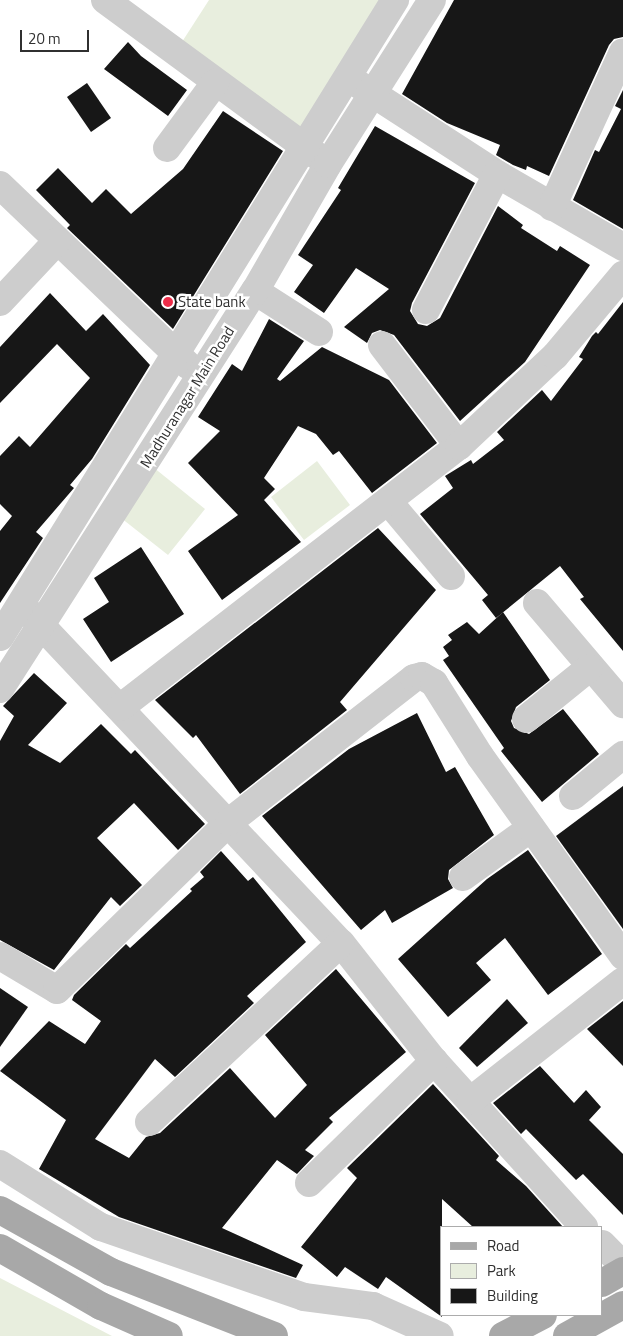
<!DOCTYPE html>
<style>
body{margin:0}
#map{position:relative;width:623px;height:1336px;overflow:hidden;background:#fff;font-family:"Titillium Web",sans-serif}
div>[style]{position:absolute}
.green>*{inset:0;background:#e8eede}
.building>*{inset:0;background:#171717}
.minor>*{height:28px;margin:-14px;padding:0 14px;transform-origin:14px;border-radius:14px;background:#cdcdcd}
.major>*{height:28px;margin:-14px;padding:0 14px;transform-origin:14px;border-radius:14px;background:#a8a8a8}
.dots>*{width:14px;height:14px;translate:-50% -50%;box-sizing:border-box;border:2px solid #fff;border-radius:50%}
span{translate:-50% -50%;white-space:nowrap;text-align:center;line-height:1.15;-webkit-text-stroke:5px #fff;paint-order:stroke}
.poi-label{font-size:15px;color:#303030}
.left{translate:0 -50%;text-align:left}
.street-label{font-size:15px;color:#303030}
.legend{position:absolute;left:440px;top:1226px;width:162px;height:90px;box-sizing:border-box;background:#fff;border:1px solid #acacac;margin:0;padding:6px 9px;list-style:none;font-size:15px;color:#303030}
.legend li{display:flex;align-items:center;gap:10px;height:25px}
.legend b{width:25px;border:1px solid #acacac}
.scale{position:absolute;left:20px;top:30px;width:69px;height:22px;box-sizing:border-box;border:2px solid #303030;border-top:0;padding-left:6px;font-size:15px;line-height:18px;white-space:nowrap;color:#303030;-webkit-text-stroke:4px #fff;paint-order:stroke}
</style>
<div id="map">
<div class="green">
<div style="clip-path:polygon(209px 0,409px 0,320px 146px,180px 45px)"></div>
<div style="clip-path:polygon(317px 461px,350px 505px,304px 540px,271px 497px)"></div>
<div style="clip-path:polygon(153px 467px,205px 509px,168px 555px,116px 514px)"></div>
<div style="clip-path:polygon(0 1278px,112px 1336px,0 1336px)"></div>
</div>
<div class="building">
<div style="clip-path:polygon(454px 0,623px 0,623px 37px,614px 39px,609px 45px,549px 176px,527px 166px,526px 170px,513px 165px,496px 155px,500px 145px,447px 123px,402px 94px)"></div>
<div style="clip-path:polygon(128px 42px,141px 56px,187px 90px,168px 116px,104px 69px)"></div>
<div style="clip-path:polygon(87px 83px,111px 118px,91px 132px,67px 97px)"></div>
<div style="clip-path:polygon(623px 90px,623px 229px,573px 200px,595px 150px,599px 152px,621px 109px,615px 106px)"></div>
<div style="clip-path:polygon(223px 111px,283px 151px,173px 329px,67px 228px,70px 225px,36px 190px,58px 168px,92px 203px,106px 189px,131px 214px,183px 169px)"></div>
<div style="clip-path:polygon(375px 126px,475px 183px,412px 303px,410px 311px,418px 324px,427px 326px,440px 318px,498px 206px,523px 225px,521px 228px,557px 251px,560px 246px,590px 265px,525px 362px,460px 421px,394px 335px,380px 330px,372px 333px,367px 343px,344px 327px,389px 289px,356px 268px,324px 313px,294px 292px,313px 265px,298px 255px,341px 190px,338px 188px)"></div>
<div style="clip-path:polygon(50px 293px,86px 331px,103px 314px,150px 365px,92px 459px,70px 485px,74px 488px,36px 532px,43px 538px,0 603px,0 531px,12px 516px,0 504px,0 456px,19px 436px,30px 447px,90px 378px,57px 344px,0 403px,0 347px)"></div>
<div style="clip-path:polygon(623px 302px,623px 651px,580px 599px,584px 597px,560px 566px,496px 618px,482px 600px,488px 595px,420px 514px,453px 488px,445px 476px,471px 460px,473px 464px,504px 440px,497px 432px,542px 390px,551px 401px,583px 359px,579px 357px,592px 336px,596px 332px,598px 334px)"></div>
<div style="clip-path:polygon(269px 319px,304px 341px,277px 379px,280px 381px,322px 347px,389px 380px,437px 443px,372px 493px,339px 451px,333px 455px,316px 434px,298px 426px,264px 478px,275px 489px,264px 500px,301px 542px,222px 600px,188px 551px,238px 515px,188px 463px,220px 431px,198px 417px,232px 364px,242px 371px)"></div>
<div style="clip-path:polygon(378px 528px,436px 590px,340px 702px,347px 710px,240px 794px,196px 735px,193px 738px,155px 700px)"></div>
<div style="clip-path:polygon(141px 547px,184px 614px,111px 662px,83px 619px,109px 602px,94px 578px)"></div>
<div style="clip-path:polygon(503px 612px,550px 680px,516px 707px,511px 721px,514px 728px,529px 734px,563px 709px,599px 754px,542px 802px,501px 751px,504px 748px,443px 660px,449px 656px,443px 647px,452px 640px,448px 635px,467px 622px,479px 634px)"></div>
<div style="clip-path:polygon(34px 673px,67px 703px,28px 745px,60px 763px,101px 724px,131px 754px,135px 750px,205px 824px,178px 850px,134px 803px,97px 838px,142px 885px,120px 906px,111px 897px,54px 970px,0 940px,0 741px,14px 716px,3px 706px)"></div>
<div style="clip-path:polygon(417px 713px,446px 772px,455px 767px,494px 835px,449px 870px,448px 879px,453px 888px,392px 923px,385px 910px,361px 930px,262px 816px,349px 749px)"></div>
<div style="clip-path:polygon(623px 786px,623px 929px,556px 836px)"></div>
<div style="clip-path:polygon(528px 850px,602px 954px,548px 995px,505px 938px,476px 963px,491px 980px,448px 1017px,398px 959px,487px 879px)"></div>
<div style="clip-path:polygon(221px 851px,248px 881px,253px 877px,306px 942px,247px 996px,254px 1003px,175px 1077px,155px 1059px,95px 1139px,129px 1158px,146px 1137px,160px 1133px,230px 1068px,275px 1118px,307px 1085px,265px 1035px,336px 969px,406px 1052px,329px 1118px,333px 1122px,305px 1150px,314px 1156px,297px 1174px,277px 1160px,222px 1228px,303px 1265px,296px 1278px,119px 1217px,39px 1169px,66px 1120px,0 1071px,49px 1021px,85px 1044px,101px 1021px,72px 1000px,74px 995px,126px 944px,130px 948px,192px 891px,190px 889px,204px 877px,200px 872px)"></div>
<div style="clip-path:polygon(0 988px,28px 1007px,0 1047px)"></div>
<div style="clip-path:polygon(507px 999px,528px 1023px,477px 1067px,459px 1048px)"></div>
<div style="clip-path:polygon(623px 1001px,623px 1066px,587px 1029px)"></div>
<div style="clip-path:polygon(540px 1066px,574px 1103px,586px 1090px,601px 1107px,589px 1120px,623px 1154px,623px 1215px,583px 1174px,576px 1180px,526px 1129px,521px 1134px,493px 1103px)"></div>
<div style="clip-path:polygon(433px 1084px,499px 1156px,496px 1160px,526px 1186px,563px 1227px,473px 1227px,442px 1199px,442px 1317px,386px 1277px,378px 1289px,345px 1267px,337px 1277px,301px 1247px,357px 1178px,347px 1168px)"></div>
</div>
<div class="minor">
<div style="left:105px;top:0;width:263px;rotate:36.3deg"></div>
<div style="left:358px;top:84px;width:166px;rotate:32.9deg"></div>
<div style="left:497px;top:174px;width:146px;rotate:30.1deg"></div>
<div style="left:167px;top:148px;width:81px;rotate:-53.6deg"></div>
<div style="left:0;top:185px;width:260px;rotate:43.8deg"></div>
<div style="left:552px;top:207px;width:170px;rotate:-65.4deg"></div>
<div style="left:255px;top:291px;width:76px;rotate:32.6deg"></div>
<div style="left:0;top:302px;width:83px;rotate:-46.9deg"></div>
<div style="left:426px;top:310px;width:153px;rotate:-62.4deg"></div>
<div style="left:382px;top:345px;width:127px;rotate:52.7deg"></div>
<div style="left:388px;top:501px;width:98px;rotate:50deg"></div>
<div style="left:537px;top:603px;width:133px;rotate:49.6deg"></div>
<div style="left:21px;top:604px;width:466px;rotate:46.7deg"></div>
<div style="left:341px;top:943px;width:150px;rotate:51.8deg"></div>
<div style="left:434px;top:1061px;width:224px;rotate:47.9deg"></div>
<div style="left:0;top:637px;width:750px;rotate:-58.2deg"></div>
<div style="left:0;top:689px;width:473px;rotate:-57.4deg"></div>
<div style="left:255px;top:291px;width:146px;rotate:-60.1deg"></div>
<div style="left:328px;top:164px;width:194px;rotate:-57.6deg"></div>
<div style="left:121px;top:707px;width:427px;rotate:-37.7deg"></div>
<div style="left:459px;top:446px;width:132px;rotate:-43.2deg"></div>
<div style="left:555px;top:356px;width:106px;rotate:-50deg"></div>
<div style="left:526px;top:719px;width:81px;rotate:-39deg"></div>
<div style="left:573px;top:796px;width:65px;rotate:-39.4deg"></div>
<div style="left:463px;top:877px;width:84px;rotate:-35.8deg"></div>
<div style="left:0;top:956px;width:66px;rotate:30.8deg"></div>
<div style="left:57px;top:990px;width:240px;rotate:-44.3deg"></div>
<div style="left:229px;top:822px;width:234px;rotate:-37.9deg"></div>
<div style="left:414px;top:678px;width:8px;rotate:-14deg"></div>
<div style="left:422px;top:676px;width:14px;rotate:30deg"></div>
<div style="left:434px;top:683px;width:86px;rotate:57.8deg"></div>
<div style="left:480px;top:756px;width:246px;rotate:54.4deg"></div>
<div style="left:470px;top:1101px;width:194px;rotate:-38.1deg"></div>
<div style="left:149px;top:1122px;width:262px;rotate:-43deg"></div>
<div style="left:0;top:1164px;width:119px;rotate:32deg"></div>
<div style="left:101px;top:1227px;width:215px;rotate:19deg"></div>
<div style="left:304px;top:1297px;width:70px;rotate:7.4deg"></div>
<div style="left:373px;top:1306px;width:73px;rotate:24.1deg"></div>
<div style="left:309px;top:1183px;width:175px;rotate:-44.3deg"></div>
<div style="left:602px;top:1244px;width:30px;rotate:45deg"></div>
</div>
<div class="major">
<div style="left:0;top:1210px;width:127px;rotate:29.2deg"></div>
<div style="left:111px;top:1272px;width:175px;rotate:21.4deg"></div>
<div style="left:0;top:1248px;width:116px;rotate:29.9deg"></div>
<div style="left:101px;top:1306px;width:74px;rotate:23.8deg"></div>
<div style="left:602px;top:1283px;width:24px;rotate:-30deg"></div>
<div style="left:503px;top:1336px;width:45px;rotate:-27.7deg"></div>
<div style="left:567px;top:1336px;width:64px;rotate:-29deg"></div>
</div>
<div class="dots">
<div style="left:168px;top:302px;background:#ed2d49"></div>
</div>
<div class="poi-label">
<span class="left" style="left:178px;top:302px">State bank</span>
</div>
<div class="street-label">
<span style="left:187px;top:397px;rotate:-58deg">Madhuranagar Main Road</span>
</div>
<ul class="legend">
<li><b style="height:6px;background:#a8a8a8"></b>Road</li>
<li><b style="height:14px;background:#e8eede"></b>Park</li>
<li><b style="height:14px;background:#171717"></b>Building</li>
</ul>
<div class="scale">20 m</div>
</div>
